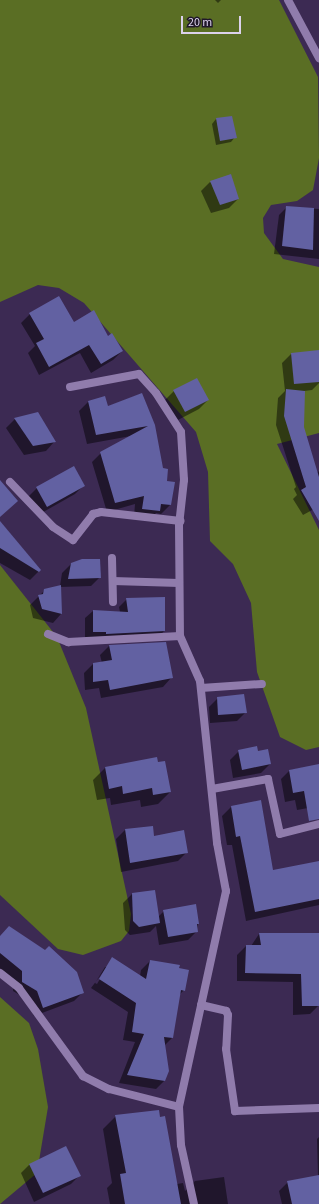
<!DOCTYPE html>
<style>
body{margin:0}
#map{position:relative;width:319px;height:1204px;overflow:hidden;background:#3c2a53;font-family:"Source Sans 3",sans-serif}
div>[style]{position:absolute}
.forest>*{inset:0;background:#5a6e24}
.shadow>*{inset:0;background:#0007}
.building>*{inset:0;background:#6261a2}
.lane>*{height:8px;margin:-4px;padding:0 4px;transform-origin:4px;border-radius:4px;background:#907cac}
.street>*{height:8px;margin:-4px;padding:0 4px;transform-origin:4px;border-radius:4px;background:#907cac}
span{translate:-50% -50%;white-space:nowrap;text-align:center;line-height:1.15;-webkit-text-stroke:3px #20182a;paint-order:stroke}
.scale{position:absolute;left:181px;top:16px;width:60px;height:18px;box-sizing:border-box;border:2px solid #dcd2ec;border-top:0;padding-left:5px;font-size:12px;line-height:14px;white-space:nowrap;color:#dcd2ec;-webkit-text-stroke:3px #20182a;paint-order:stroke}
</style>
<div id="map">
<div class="forest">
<div style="clip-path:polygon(0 0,279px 0,318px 77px,319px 158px,313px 190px,297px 201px,271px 205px,263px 218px,264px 233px,283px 259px,319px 267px,319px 433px,277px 444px,319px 530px,319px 747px,306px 750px,280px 737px,257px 672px,251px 603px,233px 564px,210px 541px,208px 472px,196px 432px,84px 303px,59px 288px,38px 285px,0 302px)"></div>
<div style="clip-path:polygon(0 565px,57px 637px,86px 708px,131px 914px,129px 931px,121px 941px,83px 955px,58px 949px,0 895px)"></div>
<div style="clip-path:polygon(0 997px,29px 1023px,38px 1049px,48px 1107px,37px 1173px,0 1204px)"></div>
</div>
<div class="shadow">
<div style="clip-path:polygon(215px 0,221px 0,218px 3px)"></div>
<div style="clip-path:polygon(216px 119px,235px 137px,231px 142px,216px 145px,212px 124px)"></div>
<div style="clip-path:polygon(210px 182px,238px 199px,229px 208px,211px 213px,201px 191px)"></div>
<div style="clip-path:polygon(287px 207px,319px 209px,319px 259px,274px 254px,279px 215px)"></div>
<div style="clip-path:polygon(30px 314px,74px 323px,108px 337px,122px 351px,113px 360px,91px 373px,80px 353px,39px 375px,28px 353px,35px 346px,21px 323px)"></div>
<div style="clip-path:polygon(291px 354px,319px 365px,319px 383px,312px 390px,304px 391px,303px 427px,317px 473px,319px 471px,319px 518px,314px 509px,303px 515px,293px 499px,297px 495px,294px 489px,296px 487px,276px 425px,278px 398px,285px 391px,282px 363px)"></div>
<div style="clip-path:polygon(174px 391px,208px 400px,199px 409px,176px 421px,165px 400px)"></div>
<div style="clip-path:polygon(141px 394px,166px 482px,173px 482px,170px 505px,161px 514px,156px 513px,150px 520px,134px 517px,135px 504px,107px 512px,92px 462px,101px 453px,131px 436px,87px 444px,79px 411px,88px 402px,107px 407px)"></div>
<div style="clip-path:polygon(15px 419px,54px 442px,46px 451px,24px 455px,6px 428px)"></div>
<div style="clip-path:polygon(74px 468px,84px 485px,75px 494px,38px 515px,28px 497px,37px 488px)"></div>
<div style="clip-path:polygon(0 522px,40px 570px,30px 580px,0 563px)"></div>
<div style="clip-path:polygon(71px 564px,100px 577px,91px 586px,60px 587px,61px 614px,53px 623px,33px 618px,30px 605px,45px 590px,60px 586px,62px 573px)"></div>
<div style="clip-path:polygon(127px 599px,164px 631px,157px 639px,85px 639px,85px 618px,93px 611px,120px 612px,119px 607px)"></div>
<div style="clip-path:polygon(165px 643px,171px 678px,163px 687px,101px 698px,99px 688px,85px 690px,84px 673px,93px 664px,102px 663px,100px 655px,109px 646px)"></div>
<div style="clip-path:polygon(218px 698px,246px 712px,237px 721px,210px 723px,209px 707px)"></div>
<div style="clip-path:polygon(239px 751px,258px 752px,270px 764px,261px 773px,233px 778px,230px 760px)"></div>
<div style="clip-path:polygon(156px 758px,170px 792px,158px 804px,141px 807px,140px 800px,111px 805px,110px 798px,97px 800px,93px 780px,105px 768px)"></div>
<div style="clip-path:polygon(319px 765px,319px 806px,297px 810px,295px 800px,285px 802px,281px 779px,290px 770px)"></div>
<div style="clip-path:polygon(231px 807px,272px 871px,319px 862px,319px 905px,246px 921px,232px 845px,227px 845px,222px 816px)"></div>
<div style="clip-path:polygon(125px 830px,153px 837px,187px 852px,178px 861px,121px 872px,116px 839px)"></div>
<div style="clip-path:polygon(132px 894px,158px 917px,164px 911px,198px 924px,197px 931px,188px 940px,159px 945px,156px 926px,150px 932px,130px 935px,125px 930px,123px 903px)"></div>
<div style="clip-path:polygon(259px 934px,319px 934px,319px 1005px,310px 1014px,293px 1015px,293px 982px,237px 981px,237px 955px,246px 946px,251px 946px)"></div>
<div style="clip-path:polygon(0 936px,83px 992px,74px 1001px,34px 1016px,28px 1000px,13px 991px,14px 980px,0 969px)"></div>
<div style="clip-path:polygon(evenodd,113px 959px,140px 976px,141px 970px,150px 961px,178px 969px,184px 990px,179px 995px,172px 1038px,164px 1046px,165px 1080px,156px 1089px,119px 1083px,135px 1042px,123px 1040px,128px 1012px,91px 988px,113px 959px,105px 967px,107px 967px,97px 984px,95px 983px,105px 967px)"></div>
<div style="clip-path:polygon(116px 1116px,177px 1184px,183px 1183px,185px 1191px,195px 1181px,224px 1177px,228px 1204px,110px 1204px,107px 1188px,112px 1183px,103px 1129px)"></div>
<div style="clip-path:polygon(319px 1137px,319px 1204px,282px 1204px,279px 1191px,288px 1182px,318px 1176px,317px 1139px)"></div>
<div style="clip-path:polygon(30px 1164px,80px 1175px,71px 1184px,34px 1202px,21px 1173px)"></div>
</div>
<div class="building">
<div style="clip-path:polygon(232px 116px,237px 138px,220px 141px,216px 118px)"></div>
<div style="clip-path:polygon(231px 174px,239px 199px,220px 205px,210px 181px)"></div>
<div style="clip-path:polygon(286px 206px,314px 208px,313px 250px,282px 246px)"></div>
<div style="clip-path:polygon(59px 296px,74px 322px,94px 310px,108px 336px,112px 333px,123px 351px,101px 364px,89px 345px,49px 367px,36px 343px,44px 339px,29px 313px)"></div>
<div style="clip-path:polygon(319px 350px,319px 382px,294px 384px,291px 353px)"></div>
<div style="clip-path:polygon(197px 378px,209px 400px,185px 412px,173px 390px)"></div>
<div style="clip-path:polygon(286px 389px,305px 391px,304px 427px,319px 477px,319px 521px,301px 490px,306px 487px,284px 416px)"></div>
<div style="clip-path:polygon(142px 393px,155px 425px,163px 468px,168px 469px,167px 481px,175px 482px,171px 505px,161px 504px,160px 511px,142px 509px,144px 496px,115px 503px,100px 452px,148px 426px,96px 435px,88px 401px,105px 396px,108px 406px)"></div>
<div style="clip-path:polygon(38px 412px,56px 442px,33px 446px,14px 418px)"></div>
<div style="clip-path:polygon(74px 466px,85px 486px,47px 507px,36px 487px)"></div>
<div style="clip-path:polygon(0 480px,18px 501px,0 517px)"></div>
<div style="clip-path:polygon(0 521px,41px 570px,39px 572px,0 548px)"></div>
<div style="clip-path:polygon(82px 559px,100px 559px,101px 578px,68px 579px,71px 563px)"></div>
<div style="clip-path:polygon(61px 585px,62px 614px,42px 609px,38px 595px,43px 594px,44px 589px)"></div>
<div style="clip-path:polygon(165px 597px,165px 631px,106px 634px,106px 632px,93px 632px,93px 610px,128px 612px,126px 598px)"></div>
<div style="clip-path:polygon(166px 642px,173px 678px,110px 690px,108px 680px,93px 682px,93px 663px,112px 660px,109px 645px)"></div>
<div style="clip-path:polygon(244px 694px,247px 713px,218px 715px,217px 697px)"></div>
<div style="clip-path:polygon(257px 746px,258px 751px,268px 749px,271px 764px,242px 770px,238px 750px)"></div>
<div style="clip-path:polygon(157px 757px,158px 762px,165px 761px,171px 792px,153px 795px,152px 788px,123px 794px,122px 786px,109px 789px,105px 767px)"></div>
<div style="clip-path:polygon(319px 764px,319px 819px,309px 821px,304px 791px,293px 793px,289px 770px)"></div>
<div style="clip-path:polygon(261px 800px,273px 870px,319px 861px,319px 899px,255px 912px,240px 836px,236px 837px,231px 806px)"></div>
<div style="clip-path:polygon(153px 826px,154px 836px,184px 830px,188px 853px,130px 863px,125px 829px)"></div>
<div style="clip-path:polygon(155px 890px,160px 923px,139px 927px,133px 921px,132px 893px)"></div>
<div style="clip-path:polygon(196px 904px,199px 924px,197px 924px,198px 932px,168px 937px,163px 910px)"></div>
<div style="clip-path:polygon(9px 926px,45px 950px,49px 946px,77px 972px,84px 993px,43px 1008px,37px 991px,22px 982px,22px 971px,0 953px,0 936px)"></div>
<div style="clip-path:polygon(259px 933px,319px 933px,319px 1006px,302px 1006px,301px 974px,245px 973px,246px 945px,261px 945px)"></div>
<div style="clip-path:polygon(112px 957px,146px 979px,150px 960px,180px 965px,179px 968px,189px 970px,185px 991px,181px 990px,173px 1038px,164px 1037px,169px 1071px,165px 1081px,127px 1075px,144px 1034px,132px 1032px,136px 1003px,99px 979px)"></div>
<div style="clip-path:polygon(159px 1110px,160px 1117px,165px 1116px,181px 1204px,125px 1204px,120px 1174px,126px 1173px,115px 1115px)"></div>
<div style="clip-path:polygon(66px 1146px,81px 1176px,43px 1193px,29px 1164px)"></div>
<div style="clip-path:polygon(319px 1175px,319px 1204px,292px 1204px,287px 1181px)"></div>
</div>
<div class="lane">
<div style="left:288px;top:0;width:66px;rotate:61.9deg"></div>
<div style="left:10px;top:482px;width:62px;rotate:46.3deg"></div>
<div style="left:53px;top:527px;width:24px;rotate:33deg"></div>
<div style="left:73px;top:540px;width:33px;rotate:-52deg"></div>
<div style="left:93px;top:514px;width:8px;rotate:-14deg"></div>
<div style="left:101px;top:512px;width:80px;rotate:6.5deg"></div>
<div style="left:48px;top:634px;width:22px;rotate:22deg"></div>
<div style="left:68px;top:642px;width:112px;rotate:-3.1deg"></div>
<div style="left:201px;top:688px;width:61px;rotate:-3.8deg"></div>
<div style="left:212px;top:789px;width:57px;rotate:-10.1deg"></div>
<div style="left:268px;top:779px;width:56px;rotate:77.7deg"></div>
<div style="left:280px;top:834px;width:40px;rotate:-14.4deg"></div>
</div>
<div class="street">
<div style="left:70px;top:387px;width:70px;rotate:-10.7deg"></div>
<div style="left:139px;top:374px;width:25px;rotate:48deg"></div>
<div style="left:156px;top:393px;width:46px;rotate:57.3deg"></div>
<div style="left:181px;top:432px;width:48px;rotate:86.4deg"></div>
<div style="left:184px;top:480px;width:45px;rotate:96.3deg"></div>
<div style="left:179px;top:525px;width:111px;rotate:89.5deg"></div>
<div style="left:180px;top:636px;width:49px;rotate:66deg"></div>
<div style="left:200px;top:681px;width:163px;rotate:84deg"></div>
<div style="left:217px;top:843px;width:49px;rotate:79.4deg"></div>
<div style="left:226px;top:891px;width:221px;rotate:102.3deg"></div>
<div style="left:179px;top:1107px;width:38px;rotate:87deg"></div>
<div style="left:181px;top:1145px;width:60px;rotate:77.6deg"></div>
<div style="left:112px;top:558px;width:44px;rotate:88.7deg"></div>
<div style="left:113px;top:581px;width:66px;rotate:1.7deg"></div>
<div style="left:0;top:973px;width:24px;rotate:38deg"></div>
<div style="left:19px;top:988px;width:109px;rotate:54deg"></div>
<div style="left:83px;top:1076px;width:29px;rotate:27deg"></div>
<div style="left:109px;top:1089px;width:72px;rotate:14.4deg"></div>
<div style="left:201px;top:1005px;width:26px;rotate:13deg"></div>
<div style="left:226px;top:1011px;width:4px;rotate:63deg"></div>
<div style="left:228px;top:1015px;width:34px;rotate:93deg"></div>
<div style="left:226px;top:1049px;width:63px;rotate:81.7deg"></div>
<div style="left:235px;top:1111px;width:84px;rotate:-2deg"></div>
</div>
<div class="scale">20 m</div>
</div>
